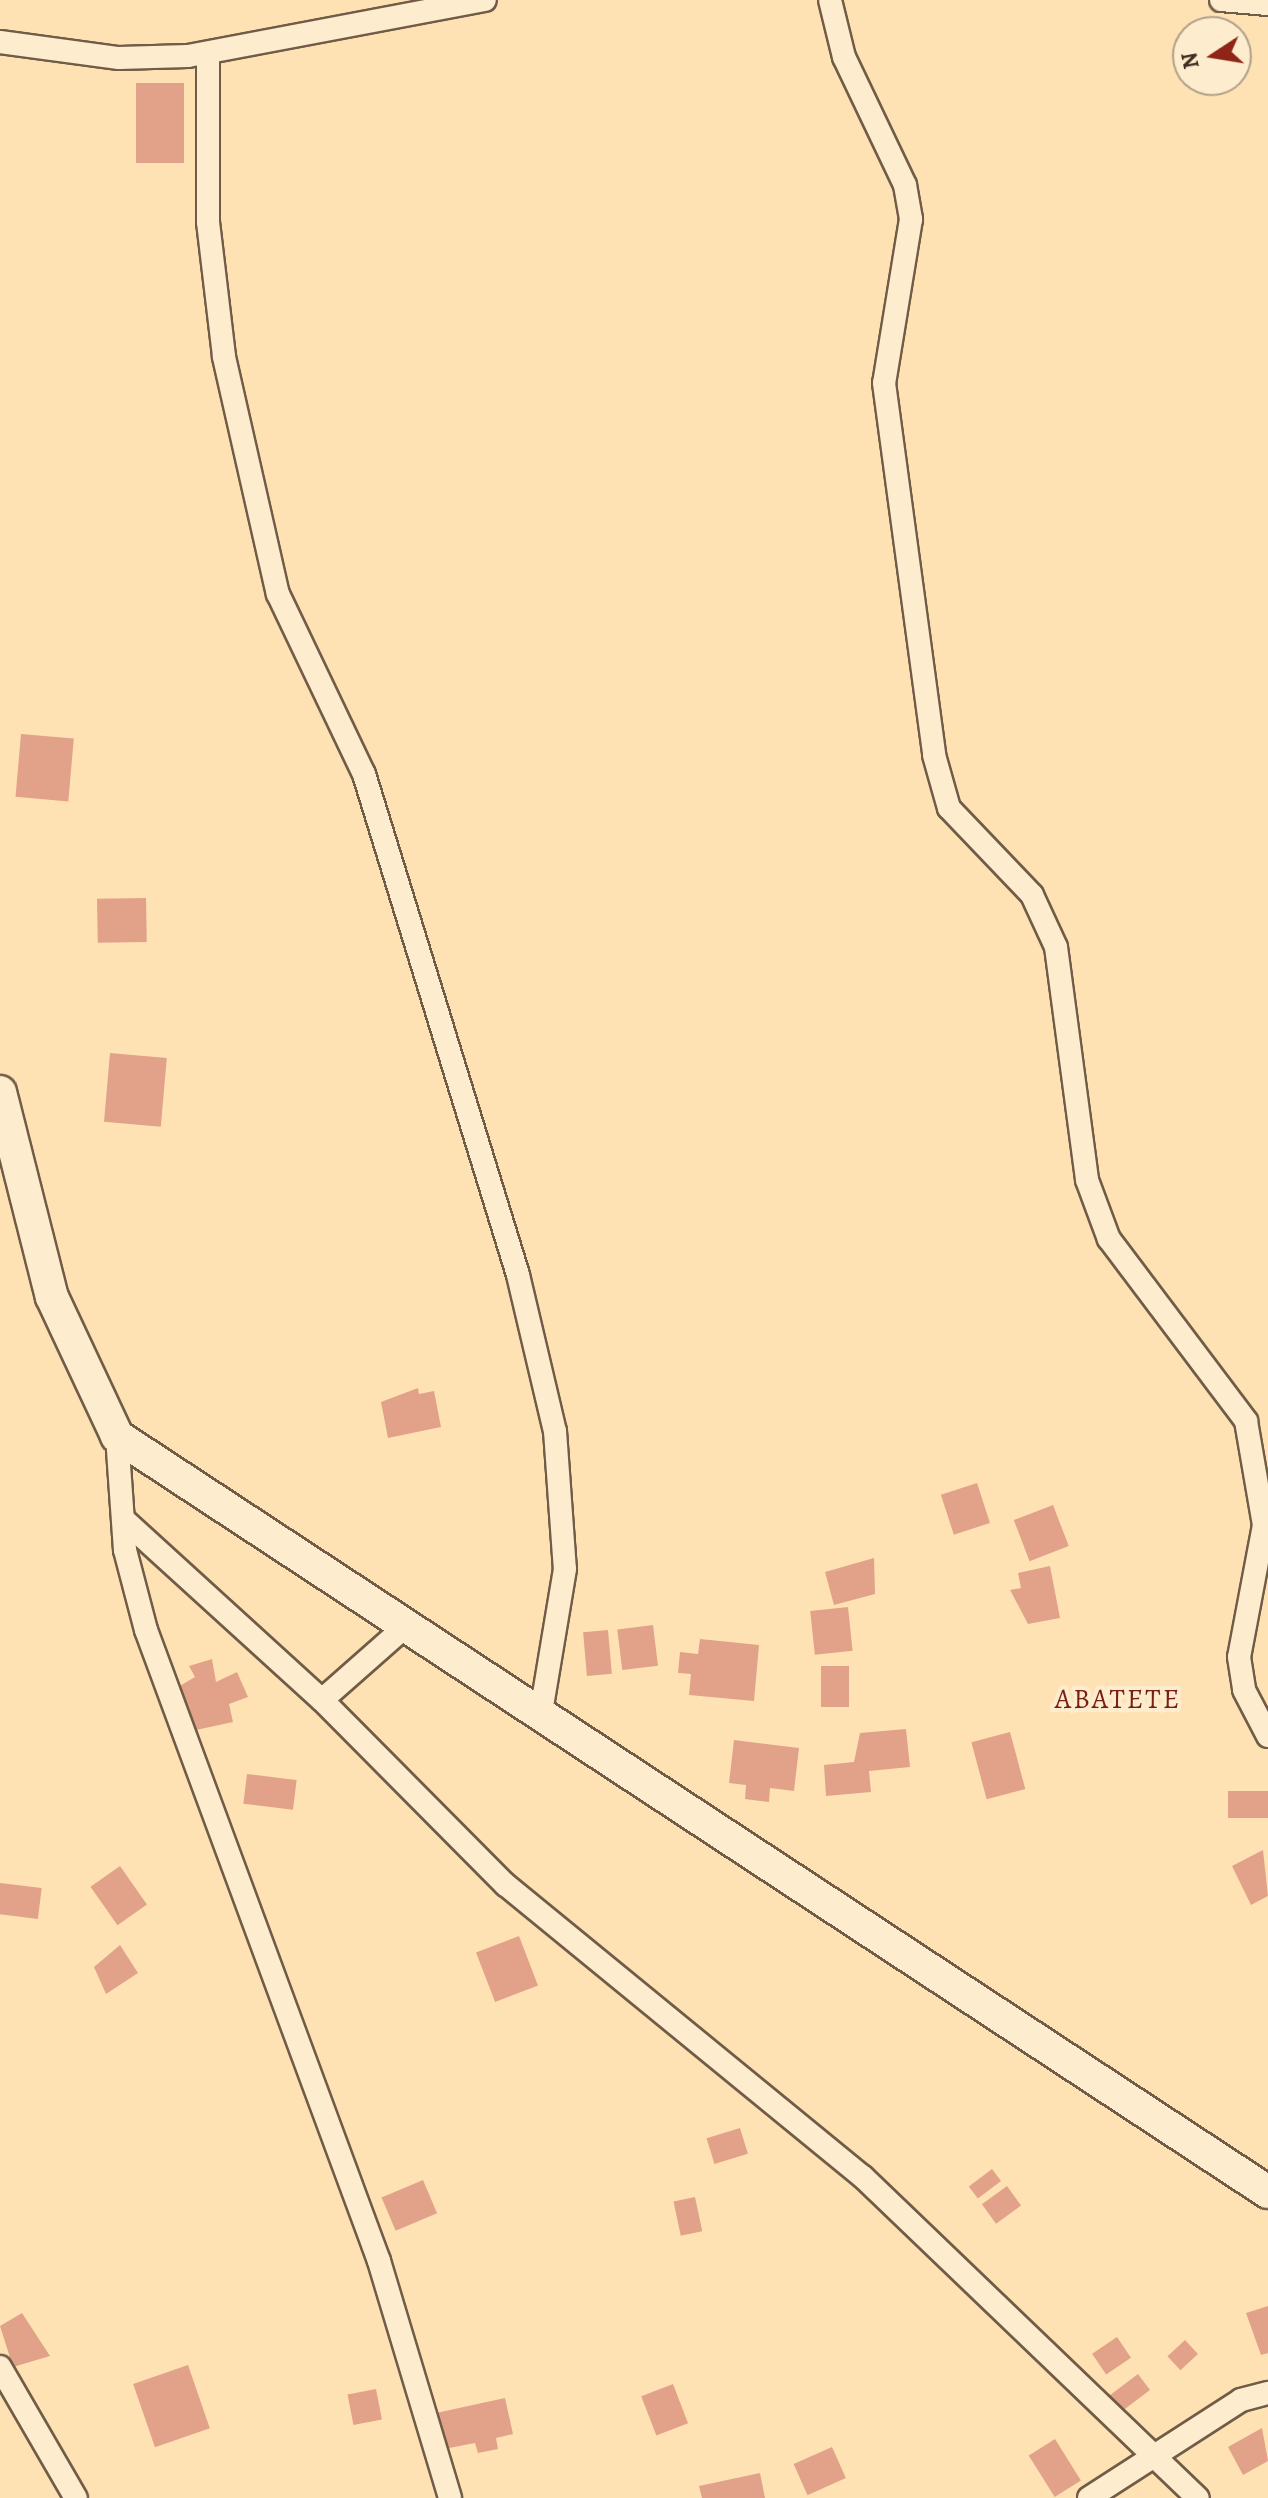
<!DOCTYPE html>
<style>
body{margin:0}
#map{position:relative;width:1268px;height:2498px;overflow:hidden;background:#fee2b3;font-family:Alegreya,serif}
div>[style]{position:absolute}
.building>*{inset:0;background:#e2a289;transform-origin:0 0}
.roads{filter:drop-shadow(2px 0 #705c47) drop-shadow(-2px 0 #705c47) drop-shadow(0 2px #705c47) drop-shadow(0 -2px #705c47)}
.minor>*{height:22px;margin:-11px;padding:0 11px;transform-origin:11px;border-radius:11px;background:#feecce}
.secondary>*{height:32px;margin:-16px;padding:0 16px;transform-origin:16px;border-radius:16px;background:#feecce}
span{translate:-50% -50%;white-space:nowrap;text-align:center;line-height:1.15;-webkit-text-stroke:8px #feecce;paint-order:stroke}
.quarter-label{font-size:28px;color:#7a1f14;letter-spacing:2px}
.north{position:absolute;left:1172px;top:16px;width:80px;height:80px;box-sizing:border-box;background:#feecce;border:2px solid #b2a08a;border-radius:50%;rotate:258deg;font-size:22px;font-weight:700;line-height:32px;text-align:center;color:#402f23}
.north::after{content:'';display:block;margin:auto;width:28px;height:36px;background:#8f2418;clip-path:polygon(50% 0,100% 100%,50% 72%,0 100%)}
</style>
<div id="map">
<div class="building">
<i style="left:136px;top:83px;width:48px;height:80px"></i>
<i style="left:21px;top:734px;width:53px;height:63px;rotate:5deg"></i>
<i style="left:146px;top:898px;width:44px;height:49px;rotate:89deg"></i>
<i style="left:110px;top:1053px;width:57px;height:69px;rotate:5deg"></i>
<i style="clip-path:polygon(418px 1388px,419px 1394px,434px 1391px,441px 1427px,388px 1438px,381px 1402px)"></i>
<i style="left:977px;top:1483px;width:42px;height:38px;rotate:72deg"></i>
<i style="left:1053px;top:1505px;width:44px;height:42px;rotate:69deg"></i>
<i style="clip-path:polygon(874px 1558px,875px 1594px,834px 1605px,825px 1572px)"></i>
<i style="clip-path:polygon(1050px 1566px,1060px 1618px,1028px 1624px,1010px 1590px,1021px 1588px,1018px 1573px)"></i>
<i style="left:848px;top:1607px;width:44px;height:38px;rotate:84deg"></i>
<i style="left:653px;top:1625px;width:41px;height:36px;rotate:83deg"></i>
<i style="left:608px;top:1630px;width:44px;height:25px;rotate:85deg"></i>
<i style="clip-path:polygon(700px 1639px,759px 1645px,754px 1701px,689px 1695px,691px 1674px,678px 1673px,680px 1652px,698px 1654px)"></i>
<i style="clip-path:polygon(212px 1659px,216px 1682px,237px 1672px,248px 1697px,229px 1704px,233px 1722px,196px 1730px,178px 1687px,195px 1677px,189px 1666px)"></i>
<i style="left:821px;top:1666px;width:28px;height:41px"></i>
<i style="clip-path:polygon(906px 1729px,910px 1767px,869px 1771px,871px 1792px,826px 1796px,824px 1765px,854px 1762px,860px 1733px)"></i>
<i style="left:1010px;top:1732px;width:59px;height:40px;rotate:75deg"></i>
<i style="clip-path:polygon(734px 1740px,799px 1748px,794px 1791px,770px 1788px,769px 1802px,745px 1799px,746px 1785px,729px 1783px)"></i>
<i style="left:247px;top:1774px;width:50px;height:30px;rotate:7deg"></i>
<i style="left:1268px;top:1791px;width:27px;height:40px;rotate:90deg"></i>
<i style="clip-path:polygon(1263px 1850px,1268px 1896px,1251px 1905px,1232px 1866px)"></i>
<i style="left:120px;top:1866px;width:47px;height:36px;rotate:55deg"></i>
<i style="left:0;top:1883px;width:42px;height:31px;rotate:7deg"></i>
<i style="left:519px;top:1936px;width:53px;height:46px;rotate:69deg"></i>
<i style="clip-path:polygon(120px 1945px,138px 1973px,106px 1994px,94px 1967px)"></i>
<i style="left:740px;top:2128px;width:27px;height:35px;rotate:73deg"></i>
<i style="left:992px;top:2169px;width:15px;height:29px;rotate:53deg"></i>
<i style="left:423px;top:2180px;width:36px;height:45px;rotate:67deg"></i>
<i style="left:1007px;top:2186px;width:24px;height:31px;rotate:54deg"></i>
<i style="left:695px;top:2197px;width:35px;height:22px;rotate:78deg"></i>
<i style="clip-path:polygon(1268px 2306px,1268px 2353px,1261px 2355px,1246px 2313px)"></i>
<i style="clip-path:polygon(22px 2313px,50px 2356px,13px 2367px,0 2326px)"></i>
<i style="left:1117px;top:2337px;width:25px;height:30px;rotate:56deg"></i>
<i style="left:1185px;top:2340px;width:19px;height:24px;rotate:47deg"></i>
<i style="left:188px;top:2365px;width:67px;height:58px;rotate:71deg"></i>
<i style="left:1138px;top:2374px;width:20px;height:39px;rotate:53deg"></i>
<i style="left:673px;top:2384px;width:42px;height:34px;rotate:69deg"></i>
<i style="left:376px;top:2389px;width:31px;height:29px;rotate:79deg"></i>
<i style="clip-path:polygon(505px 2398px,513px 2434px,496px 2438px,498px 2449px,478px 2453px,475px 2443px,444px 2449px,436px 2413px)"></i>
<i style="clip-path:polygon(1262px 2428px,1268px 2461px,1243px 2475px,1228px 2447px)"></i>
<i style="left:1055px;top:2439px;width:49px;height:31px;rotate:58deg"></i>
<i style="left:832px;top:2447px;width:34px;height:42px;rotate:66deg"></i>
<i style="clip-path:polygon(760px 2473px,765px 2498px,702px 2498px,699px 2486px)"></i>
</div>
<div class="roads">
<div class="minor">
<i style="left:830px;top:0;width:59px;rotate:76.2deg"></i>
<i style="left:844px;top:57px;width:142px;rotate:64.5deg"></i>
<i style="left:905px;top:185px;width:35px;rotate:80deg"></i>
<i style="left:911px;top:219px;width:166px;rotate:99.3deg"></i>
<i style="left:884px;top:383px;width:375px;rotate:82.3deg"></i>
<i style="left:934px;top:755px;width:55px;rotate:74.2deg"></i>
<i style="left:949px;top:808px;width:120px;rotate:46.3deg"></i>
<i style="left:1032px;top:895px;width:57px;rotate:65.2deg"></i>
<i style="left:1056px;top:947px;width:235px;rotate:82.4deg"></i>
<i style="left:1087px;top:1180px;width:63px;rotate:69.6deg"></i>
<i style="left:1109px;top:1239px;width:228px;rotate:53deg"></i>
<i style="left:1246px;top:1421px;width:106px;rotate:80.2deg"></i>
<i style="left:1264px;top:1525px;width:134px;rotate:100.7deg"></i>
<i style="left:1239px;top:1657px;width:33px;rotate:81deg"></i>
<i style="left:1244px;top:1690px;width:52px;rotate:62.4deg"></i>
<i style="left:1221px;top:0;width:47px;rotate:4.9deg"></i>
<i style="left:0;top:42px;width:120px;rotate:7.7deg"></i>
<i style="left:119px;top:58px;width:69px;rotate:-1.7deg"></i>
<i style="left:188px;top:56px;width:302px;rotate:-10.7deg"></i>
<i style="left:208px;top:53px;width:169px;rotate:90deg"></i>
<i style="left:208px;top:222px;width:136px;rotate:83.2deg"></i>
<i style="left:224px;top:357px;width:243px;rotate:77.2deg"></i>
<i style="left:278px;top:594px;width:199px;rotate:64.5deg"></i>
<i style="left:364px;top:774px;width:524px;rotate:72.91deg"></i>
<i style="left:518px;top:1275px;width:160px;rotate:76.7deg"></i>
<i style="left:555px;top:1431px;width:138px;rotate:85.9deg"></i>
<i style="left:565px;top:1569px;width:145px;rotate:99.5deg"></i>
<i style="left:117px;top:1436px;width:114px;rotate:86deg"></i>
<i style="left:125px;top:1550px;width:83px;rotate:75.3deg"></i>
<i style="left:146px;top:1630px;width:673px;rotate:69.73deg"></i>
<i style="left:379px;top:2261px;width:247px;rotate:73.3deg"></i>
<i style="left:123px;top:1519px;width:269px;rotate:42.3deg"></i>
<i style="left:322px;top:1700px;width:261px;rotate:45.2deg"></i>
<i style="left:506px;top:1885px;width:460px;rotate:39.3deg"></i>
<i style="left:862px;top:2176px;width:465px;rotate:43.8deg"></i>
<i style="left:322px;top:1700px;width:113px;rotate:-41.4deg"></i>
<i style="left:0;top:2367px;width:151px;rotate:59.9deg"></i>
<i style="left:1089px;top:2498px;width:181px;rotate:-32.8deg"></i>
<i style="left:1241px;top:2400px;width:28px;rotate:-15deg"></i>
</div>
<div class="secondary">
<i style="left:0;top:1092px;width:211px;rotate:75.8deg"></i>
<i style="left:52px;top:1297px;width:153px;rotate:64.9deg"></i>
<i style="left:117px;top:1436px;width:1377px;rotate:33.3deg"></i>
</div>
</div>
<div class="quarter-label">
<span style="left:1118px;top:1699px">ABATETE</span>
</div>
<div class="north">N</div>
</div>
